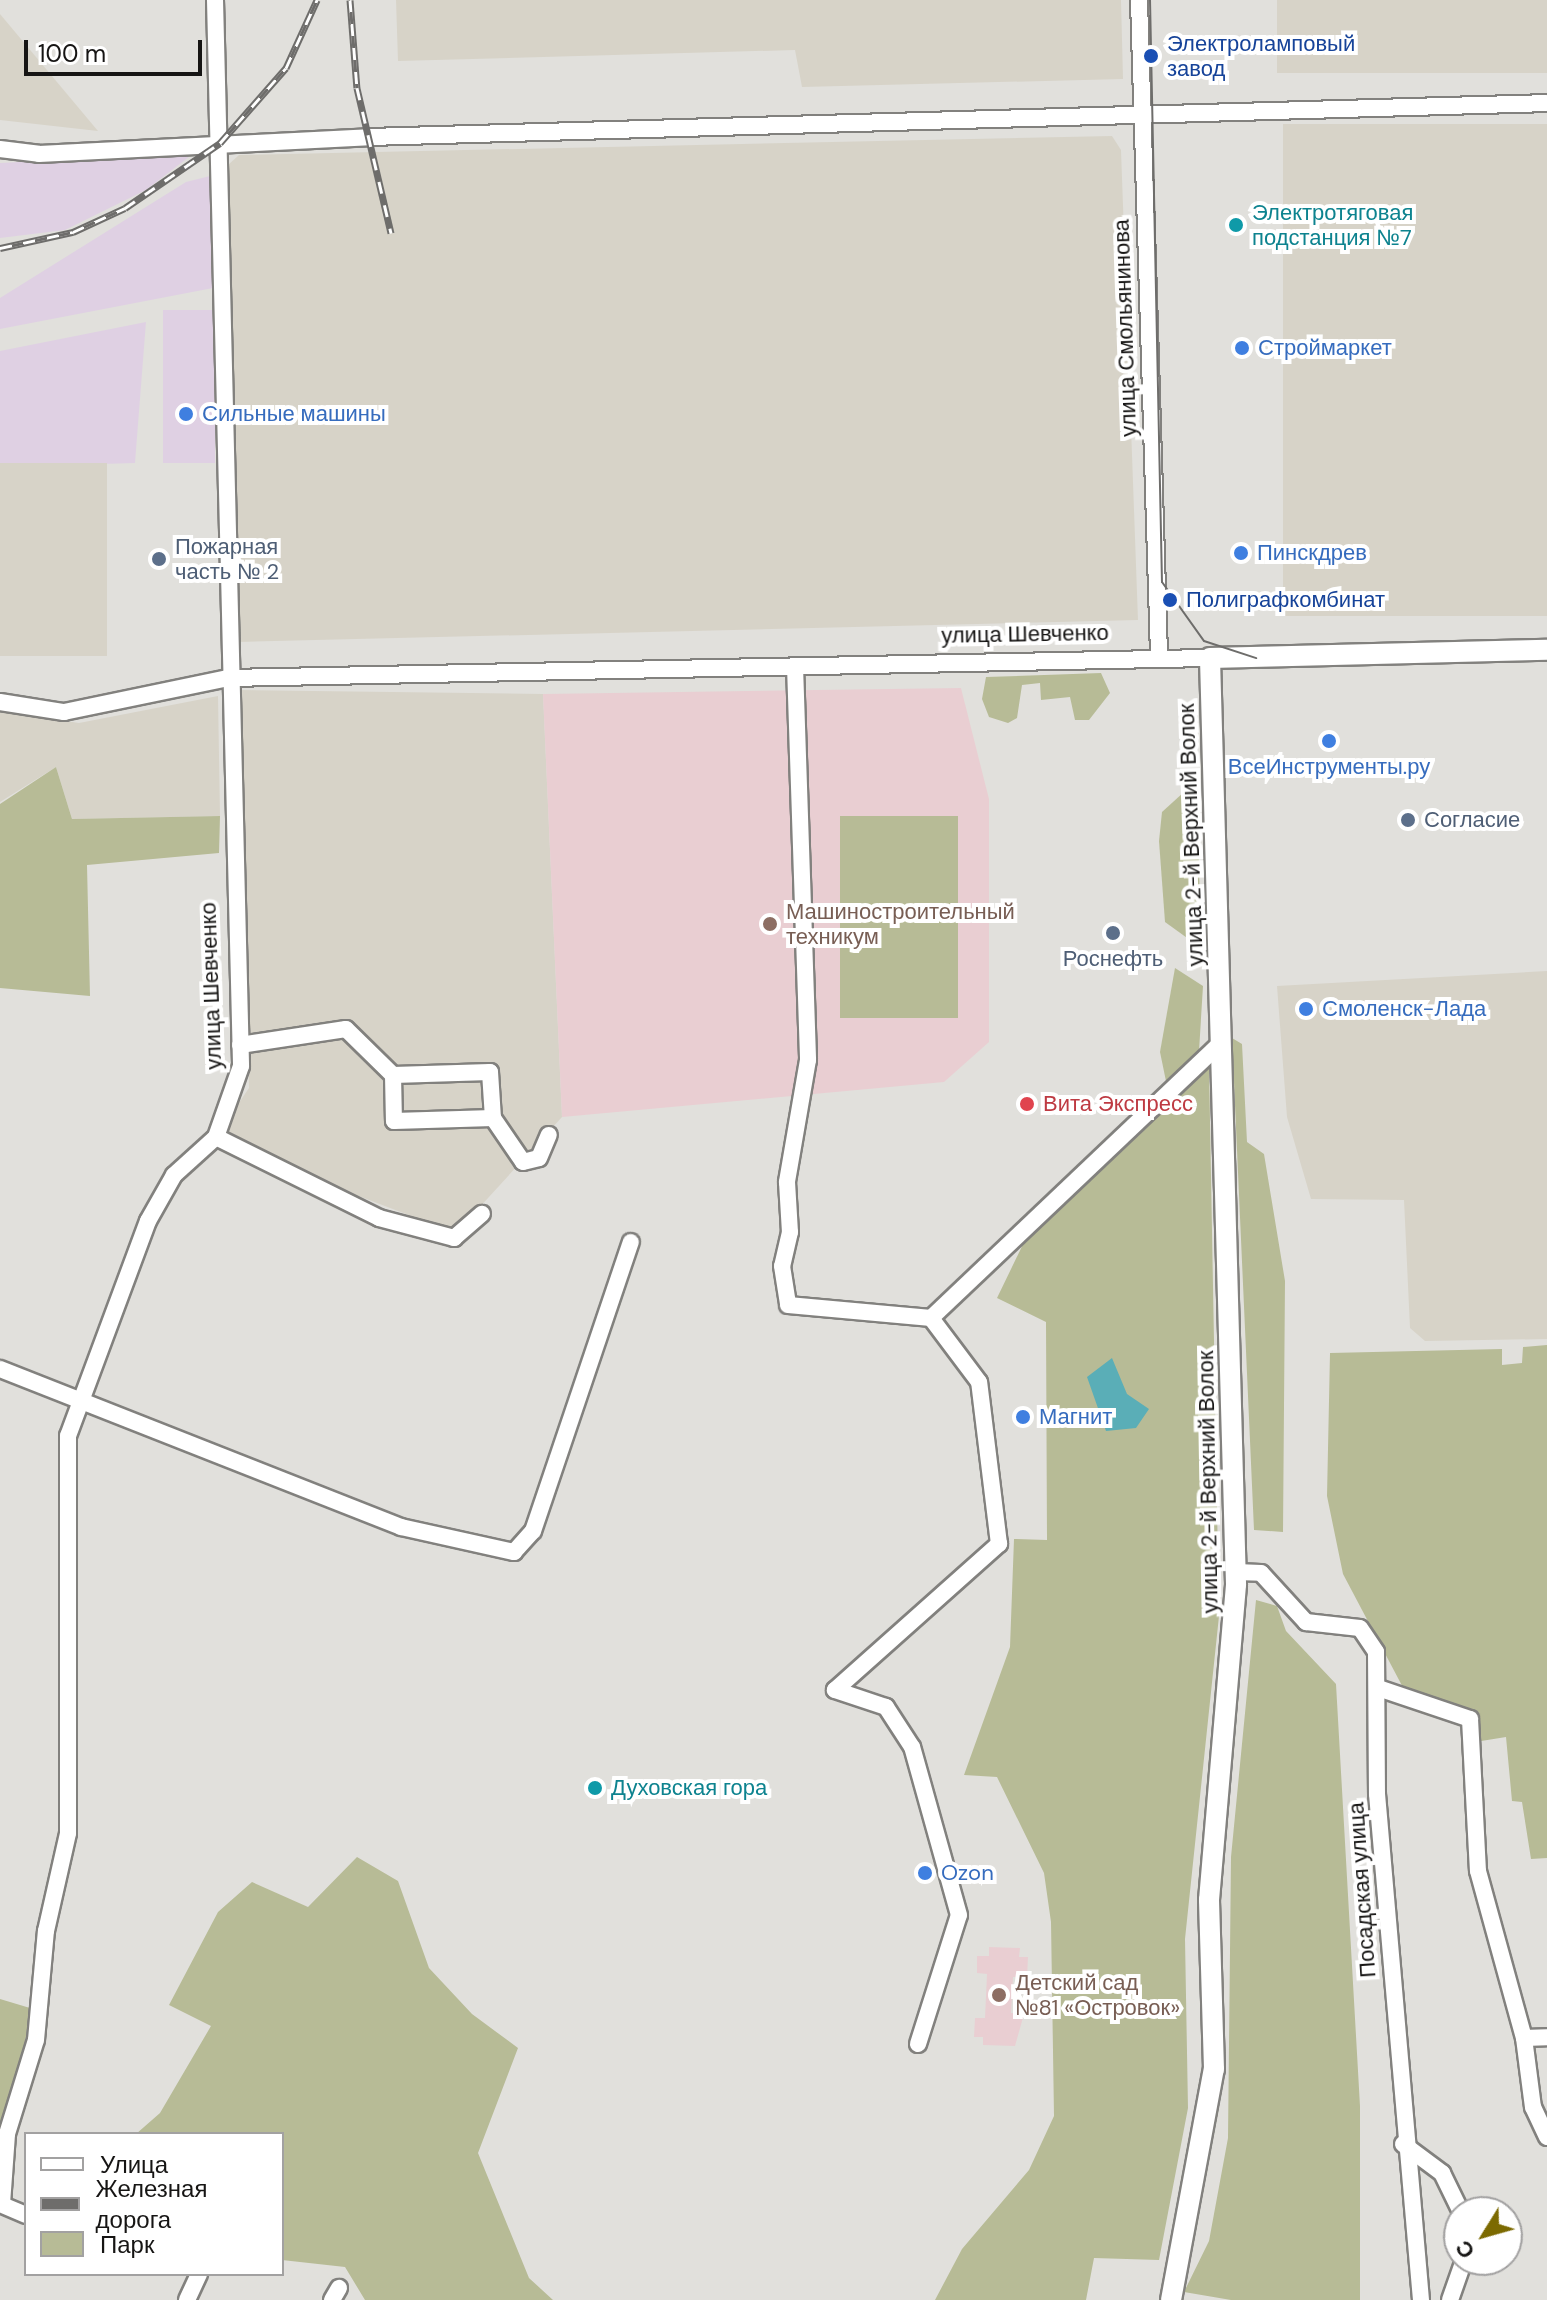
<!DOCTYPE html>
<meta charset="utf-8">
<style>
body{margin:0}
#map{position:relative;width:1547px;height:2300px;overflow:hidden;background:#e1e0dc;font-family:"DM Sans",sans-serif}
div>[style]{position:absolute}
.commercial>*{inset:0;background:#dfd0e3;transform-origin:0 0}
.built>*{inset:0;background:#d7d3c8;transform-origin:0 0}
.education>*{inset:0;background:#e9ced2}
.green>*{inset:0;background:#b7bb96;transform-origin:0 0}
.water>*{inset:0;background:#5aaeb7}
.roads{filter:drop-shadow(2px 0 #82817e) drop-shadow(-2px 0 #82817e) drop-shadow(0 2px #82817e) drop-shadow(0 -2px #82817e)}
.minor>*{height:16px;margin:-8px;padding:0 8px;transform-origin:8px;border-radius:8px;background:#fff}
.major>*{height:20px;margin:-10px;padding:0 10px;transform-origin:10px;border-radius:10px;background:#fff}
.tram>*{height:2px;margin:-1px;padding:0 1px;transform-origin:1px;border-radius:1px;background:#6e6d6b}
.rail>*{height:7px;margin-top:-3.5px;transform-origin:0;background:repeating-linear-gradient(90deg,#fff 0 12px,#6e6d6b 0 24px);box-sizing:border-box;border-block:2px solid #6e6d6b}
.dots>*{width:22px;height:22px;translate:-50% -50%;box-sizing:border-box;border:4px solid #fff;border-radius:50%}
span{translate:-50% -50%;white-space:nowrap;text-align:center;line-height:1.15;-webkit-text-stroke:8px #fff;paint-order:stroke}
.transit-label{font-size:22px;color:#164399}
.left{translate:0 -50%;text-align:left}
.culture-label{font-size:22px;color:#0d838f}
.street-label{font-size:22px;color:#161514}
.shop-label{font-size:22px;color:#366cbe}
.service-label{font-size:22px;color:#4e5e75}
.education-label{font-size:22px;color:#785e54}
.health-label{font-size:22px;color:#be3a42}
.legend{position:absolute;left:24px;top:2132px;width:260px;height:144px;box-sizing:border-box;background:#fff;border:2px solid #a2a1a1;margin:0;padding:10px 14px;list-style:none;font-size:24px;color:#161514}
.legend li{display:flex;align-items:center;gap:16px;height:40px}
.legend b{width:40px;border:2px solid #a2a1a1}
.north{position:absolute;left:1443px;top:2196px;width:80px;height:80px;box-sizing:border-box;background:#fff;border:2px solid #a2a1a1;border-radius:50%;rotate:233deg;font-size:22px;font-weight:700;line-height:32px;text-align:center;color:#161514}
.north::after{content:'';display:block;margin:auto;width:28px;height:36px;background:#7c6a01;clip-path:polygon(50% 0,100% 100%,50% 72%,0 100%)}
.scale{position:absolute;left:24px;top:40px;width:178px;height:36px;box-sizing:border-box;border:4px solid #161514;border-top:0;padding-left:10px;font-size:24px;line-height:28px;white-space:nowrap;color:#161514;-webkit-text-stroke:6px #fff;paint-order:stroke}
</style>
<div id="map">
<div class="commercial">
<i style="clip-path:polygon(194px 153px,146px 190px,65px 230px,0 238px,0 163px)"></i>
<i style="clip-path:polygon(210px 176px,213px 288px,0 329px,0 298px,186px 182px)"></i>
<i style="left:215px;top:310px;width:153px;height:52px;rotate:90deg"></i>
<i style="clip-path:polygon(146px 322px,135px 463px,0 467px,0 351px)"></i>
</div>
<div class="built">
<i style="clip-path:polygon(396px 0,1121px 0,1123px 79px,802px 87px,795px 50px,398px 61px)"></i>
<i style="left:1277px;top:0;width:270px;height:73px"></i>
<i style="clip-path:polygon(0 14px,98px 131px,0 120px)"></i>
<i style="left:1547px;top:124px;width:492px;height:264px;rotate:90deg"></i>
<i style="clip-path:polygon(1112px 136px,1121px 150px,1138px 620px,238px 642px,228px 165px,239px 155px)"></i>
<i style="left:107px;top:463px;width:193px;height:107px;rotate:90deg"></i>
<i style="clip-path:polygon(239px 690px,543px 694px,562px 1117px,456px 1233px,232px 1148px,224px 1125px,249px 1088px)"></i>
<i style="clip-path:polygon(218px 696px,220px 816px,72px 819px,56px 767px,0 802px,0 711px,79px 723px)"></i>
<i style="clip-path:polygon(1547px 971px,1547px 1339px,1425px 1341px,1410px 1328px,1404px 1200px,1311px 1199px,1287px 1117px,1277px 986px)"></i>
</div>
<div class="education">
<i style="clip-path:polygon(961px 688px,989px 799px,989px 1042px,944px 1082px,562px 1117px,543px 694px)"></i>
<i style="clip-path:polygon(989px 1947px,1020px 1948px,1019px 1957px,1028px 1957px,1027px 1977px,1013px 1977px,1011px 2013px,1024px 2014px,1015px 2046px,983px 2045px,983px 2037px,974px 2037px,975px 2018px,985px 2018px,987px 1974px,977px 1973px,977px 1956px,989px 1956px)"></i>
</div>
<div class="green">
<i style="clip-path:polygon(1101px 673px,1110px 693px,1089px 720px,1075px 720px,1070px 697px,1041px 700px,1040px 683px,1022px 685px,1017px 718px,1008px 723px,989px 717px,982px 699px,986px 677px)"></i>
<i style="clip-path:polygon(56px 767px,72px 819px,220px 816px,219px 853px,87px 865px,90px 996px,0 988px,0 804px)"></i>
<i style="clip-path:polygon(1195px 782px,1197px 785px,1201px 948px,1165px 922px,1159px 841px,1162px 812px)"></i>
<i style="left:958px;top:816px;width:202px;height:118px;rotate:90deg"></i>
<i style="clip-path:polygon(1175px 968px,1203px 986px,1199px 1051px,1167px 1086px,1160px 1052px)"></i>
<i style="clip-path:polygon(1232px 1038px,1242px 1044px,1247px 1142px,1264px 1154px,1285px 1281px,1283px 1532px,1254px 1530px)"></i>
<i style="clip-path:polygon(1209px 1066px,1219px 1616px,1185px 1939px,1188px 2108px,1159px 2260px,1094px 2258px,1086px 2300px,935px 2300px,962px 2249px,1029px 2170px,1054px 2116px,1051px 1922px,1044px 1873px,997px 1777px,964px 1775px,1010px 1647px,1014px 1539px,1047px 1540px,1046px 1322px,997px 1298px,1027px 1236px,1076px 1181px)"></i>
<i style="clip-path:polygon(1547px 1345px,1547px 1858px,1531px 1859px,1522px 1802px,1512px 1801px,1506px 1737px,1475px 1742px,1477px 1711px,1408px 1697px,1343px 1574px,1327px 1496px,1330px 1353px,1502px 1349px,1502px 1365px,1522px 1363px,1523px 1347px)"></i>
<i style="clip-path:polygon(1256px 1600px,1277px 1606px,1286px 1631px,1336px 1684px,1360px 2106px,1360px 2300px,1231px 2300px,1184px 2292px,1209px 2241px,1228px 2138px,1231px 1857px)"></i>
<i style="clip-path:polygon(357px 1857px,398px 1881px,429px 1968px,472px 2014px,518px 2048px,478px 2153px,529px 2278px,553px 2300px,365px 2300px,345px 2267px,282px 2260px,282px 2134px,136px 2134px,160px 2113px,211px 2026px,169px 2005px,218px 1912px,252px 1882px,308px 1907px)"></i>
<i style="clip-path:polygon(0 1999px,30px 2008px,13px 2129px,0 2127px)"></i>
</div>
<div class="water">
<i style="clip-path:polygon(1112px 1358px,1127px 1394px,1149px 1409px,1136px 1428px,1106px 1431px,1087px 1377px)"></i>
</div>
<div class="roads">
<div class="minor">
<i style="left:215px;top:0;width:1066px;rotate:88.6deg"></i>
<i style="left:241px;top:1066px;width:75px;rotate:109.4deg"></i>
<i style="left:216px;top:1137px;width:182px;rotate:26.4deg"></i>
<i style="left:379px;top:1218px;width:78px;rotate:14.9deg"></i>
<i style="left:454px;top:1238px;width:37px;rotate:-41deg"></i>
<i style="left:1139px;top:0;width:655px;rotate:88.25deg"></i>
<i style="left:0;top:149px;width:39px;rotate:7deg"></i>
<i style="left:39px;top:154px;width:330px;rotate:-2.9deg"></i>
<i style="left:369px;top:137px;width:1178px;rotate:-1.65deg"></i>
<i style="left:795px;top:666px;width:394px;rotate:88.1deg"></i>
<i style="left:808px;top:1060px;width:124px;rotate:99.8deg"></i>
<i style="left:787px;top:1182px;width:50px;rotate:86.6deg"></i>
<i style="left:790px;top:1232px;width:35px;rotate:103deg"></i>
<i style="left:782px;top:1266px;width:39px;rotate:81deg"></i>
<i style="left:788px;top:1305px;width:144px;rotate:5.2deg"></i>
<i style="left:931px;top:1318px;width:400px;rotate:-43.5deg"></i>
<i style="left:0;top:702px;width:65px;rotate:8.9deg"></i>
<i style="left:64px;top:712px;width:167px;rotate:-11.7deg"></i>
<i style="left:228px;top:678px;width:982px;rotate:-1.17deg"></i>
<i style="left:240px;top:1045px;width:107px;rotate:-8.6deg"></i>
<i style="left:346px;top:1029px;width:66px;rotate:44.4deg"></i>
<i style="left:393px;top:1075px;width:46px;rotate:88.8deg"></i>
<i style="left:394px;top:1121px;width:99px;rotate:-1.7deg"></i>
<i style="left:493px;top:1118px;width:53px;rotate:55.7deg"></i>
<i style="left:523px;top:1162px;width:16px;rotate:-14deg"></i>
<i style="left:539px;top:1158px;width:25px;rotate:-67deg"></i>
<i style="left:393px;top:1075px;width:97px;rotate:-1.8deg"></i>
<i style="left:490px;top:1072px;width:46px;rotate:86.3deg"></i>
<i style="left:0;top:1369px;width:431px;rotate:21.5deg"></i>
<i style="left:401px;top:1527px;width:116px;rotate:12.5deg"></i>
<i style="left:514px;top:1552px;width:28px;rotate:-48deg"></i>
<i style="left:533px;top:1531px;width:305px;rotate:-71.3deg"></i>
<i style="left:1236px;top:1572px;width:25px;rotate:2deg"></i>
<i style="left:1261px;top:1573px;width:67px;rotate:47.4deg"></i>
<i style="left:1306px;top:1622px;width:54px;rotate:6.3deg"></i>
<i style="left:1360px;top:1628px;width:29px;rotate:56deg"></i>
<i style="left:1376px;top:1652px;width:142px;rotate:89.6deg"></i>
<i style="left:1377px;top:1794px;width:508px;rotate:85.03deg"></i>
<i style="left:1378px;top:1688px;width:97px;rotate:18.6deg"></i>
<i style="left:1470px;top:1719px;width:152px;rotate:87deg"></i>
<i style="left:1478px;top:1871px;width:173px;rotate:74.6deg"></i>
<i style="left:1524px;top:2038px;width:70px;rotate:82.6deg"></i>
<i style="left:1533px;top:2107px;width:33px;rotate:65deg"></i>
<i style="left:1524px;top:2038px;width:23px;rotate:-2deg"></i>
<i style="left:918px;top:2044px;width:135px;rotate:-72.4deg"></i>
<i style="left:959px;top:1915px;width:174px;rotate:-105.6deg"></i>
<i style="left:912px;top:1747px;width:48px;rotate:-123deg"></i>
<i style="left:886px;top:1707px;width:54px;rotate:-161.6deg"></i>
<i style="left:835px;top:1690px;width:220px;rotate:-41.7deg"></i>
<i style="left:999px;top:1544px;width:163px;rotate:-97deg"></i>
<i style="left:979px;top:1382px;width:80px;rotate:-126.9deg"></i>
<i style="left:1403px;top:2144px;width:49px;rotate:36.6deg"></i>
<i style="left:1442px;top:2173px;width:43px;rotate:64deg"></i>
<i style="left:0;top:2204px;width:28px;rotate:23deg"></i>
<i style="left:2px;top:2204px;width:70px;rotate:-85.9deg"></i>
<i style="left:7px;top:2134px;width:98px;rotate:-72.9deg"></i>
<i style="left:36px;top:2040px;width:109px;rotate:-84.8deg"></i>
<i style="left:46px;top:1931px;width:100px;rotate:-77.3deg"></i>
<i style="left:68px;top:1833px;width:397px;rotate:-90deg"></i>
<i style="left:68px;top:1436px;width:229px;rotate:-69.6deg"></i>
<i style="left:148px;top:1221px;width:53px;rotate:-60.5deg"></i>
<i style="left:174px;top:1175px;width:57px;rotate:-42.1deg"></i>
<i style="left:187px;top:2300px;width:29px;rotate:-65deg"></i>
<i style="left:332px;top:2300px;width:14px;rotate:-60deg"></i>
<i style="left:1450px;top:2300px;width:42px;rotate:-70.7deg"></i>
</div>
<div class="major">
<i style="left:1171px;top:2300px;width:235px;rotate:-79.5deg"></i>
<i style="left:1214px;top:2069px;width:169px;rotate:-91.7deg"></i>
<i style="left:1209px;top:1900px;width:317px;rotate:-85.1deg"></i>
<i style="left:1236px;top:1584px;width:926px;rotate:-91.61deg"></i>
<i style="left:1210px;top:658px;width:337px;rotate:-1.4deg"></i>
</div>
</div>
<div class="tram">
<i style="left:1150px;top:0;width:582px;rotate:88.82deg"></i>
<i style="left:1162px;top:582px;width:72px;rotate:54.6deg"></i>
<i style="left:1204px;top:641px;width:55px;rotate:18.1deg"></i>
</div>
<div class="rail">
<i style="left:350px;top:0;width:88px;rotate:85.5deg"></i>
<i style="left:357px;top:88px;width:149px;rotate:76.8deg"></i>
<i style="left:0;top:248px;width:75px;rotate:-12.4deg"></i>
<i style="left:73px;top:232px;width:57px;rotate:-24.8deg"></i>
<i style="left:125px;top:208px;width:115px;rotate:-34.4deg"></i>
<i style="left:220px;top:143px;width:100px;rotate:-48.7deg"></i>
<i style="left:286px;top:68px;width:75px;rotate:-65.5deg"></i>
</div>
<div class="dots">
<i style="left:1151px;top:56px;background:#1a4fb4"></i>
<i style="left:1236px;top:225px;background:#0f9aa8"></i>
<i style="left:1242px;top:348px;background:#3f7fe0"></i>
<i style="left:186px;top:414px;background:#3f7fe0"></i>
<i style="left:1241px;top:553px;background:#3f7fe0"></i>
<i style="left:159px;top:559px;background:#5c6f8a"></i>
<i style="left:1170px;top:600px;background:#1a4fb4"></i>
<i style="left:1329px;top:741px;background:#3f7fe0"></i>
<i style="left:1408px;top:820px;background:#5c6f8a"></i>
<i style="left:770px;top:924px;background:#8d6e63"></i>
<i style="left:1113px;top:933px;background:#5c6f8a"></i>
<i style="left:1306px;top:1009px;background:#3f7fe0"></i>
<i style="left:1027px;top:1104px;background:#e0444e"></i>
<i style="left:1023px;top:1417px;background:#3f7fe0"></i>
<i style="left:595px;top:1788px;background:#0f9aa8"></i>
<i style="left:925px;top:1873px;background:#3f7fe0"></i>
<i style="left:999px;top:1995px;background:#8d6e63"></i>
</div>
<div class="transit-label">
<span class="left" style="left:1167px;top:56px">Электроламповый<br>завод</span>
<span class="left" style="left:1186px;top:600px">Полиграфкомбинат</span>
</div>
<div class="culture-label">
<span class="left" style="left:1252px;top:225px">Электротяговая<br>подстанция №7</span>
<span class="left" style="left:611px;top:1788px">Духовская гора</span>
</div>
<div class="street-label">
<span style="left:1125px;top:328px;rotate:-92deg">улица Смольянинова</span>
<span style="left:1025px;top:634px;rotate:-1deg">улица Шевченко</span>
<span style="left:1191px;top:835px;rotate:-92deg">улица 2-й Верхний Волок</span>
<span style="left:211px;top:986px;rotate:-92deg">улица Шевченко</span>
<span style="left:1208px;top:1482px;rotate:-91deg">улица 2-й Верхний Волок</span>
<span style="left:1362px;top:1890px;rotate:-94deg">Посадская улица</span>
</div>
<div class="shop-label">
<span class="left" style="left:1258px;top:348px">Строймаркет</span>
<span class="left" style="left:202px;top:414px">Сильные машины</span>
<span class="left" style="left:1257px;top:553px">Пинскдрев</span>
<span style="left:1329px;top:767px">ВсеИнструменты.ру</span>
<span class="left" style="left:1322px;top:1009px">Смоленск-Лада</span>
<span class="left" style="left:1039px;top:1417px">Магнит</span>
<span class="left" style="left:941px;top:1873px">Ozon</span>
</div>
<div class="service-label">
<span class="left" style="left:175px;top:559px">Пожарная<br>часть № 2</span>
<span class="left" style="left:1424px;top:820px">Согласие</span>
<span style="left:1113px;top:959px">Роснефть</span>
</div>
<div class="education-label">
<span class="left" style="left:786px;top:924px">Машиностроительный<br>техникум</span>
<span class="left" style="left:1015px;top:1995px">Детский сад<br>№81 «Островок»</span>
</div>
<div class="health-label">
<span class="left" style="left:1043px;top:1104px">Вита Экспресс</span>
</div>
<ul class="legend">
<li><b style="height:10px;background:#fff"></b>Улица</li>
<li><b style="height:10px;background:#6e6d6b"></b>Железная дорога</li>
<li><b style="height:22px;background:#b7bb96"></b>Парк</li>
</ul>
<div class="north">С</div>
<div class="scale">100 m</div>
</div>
